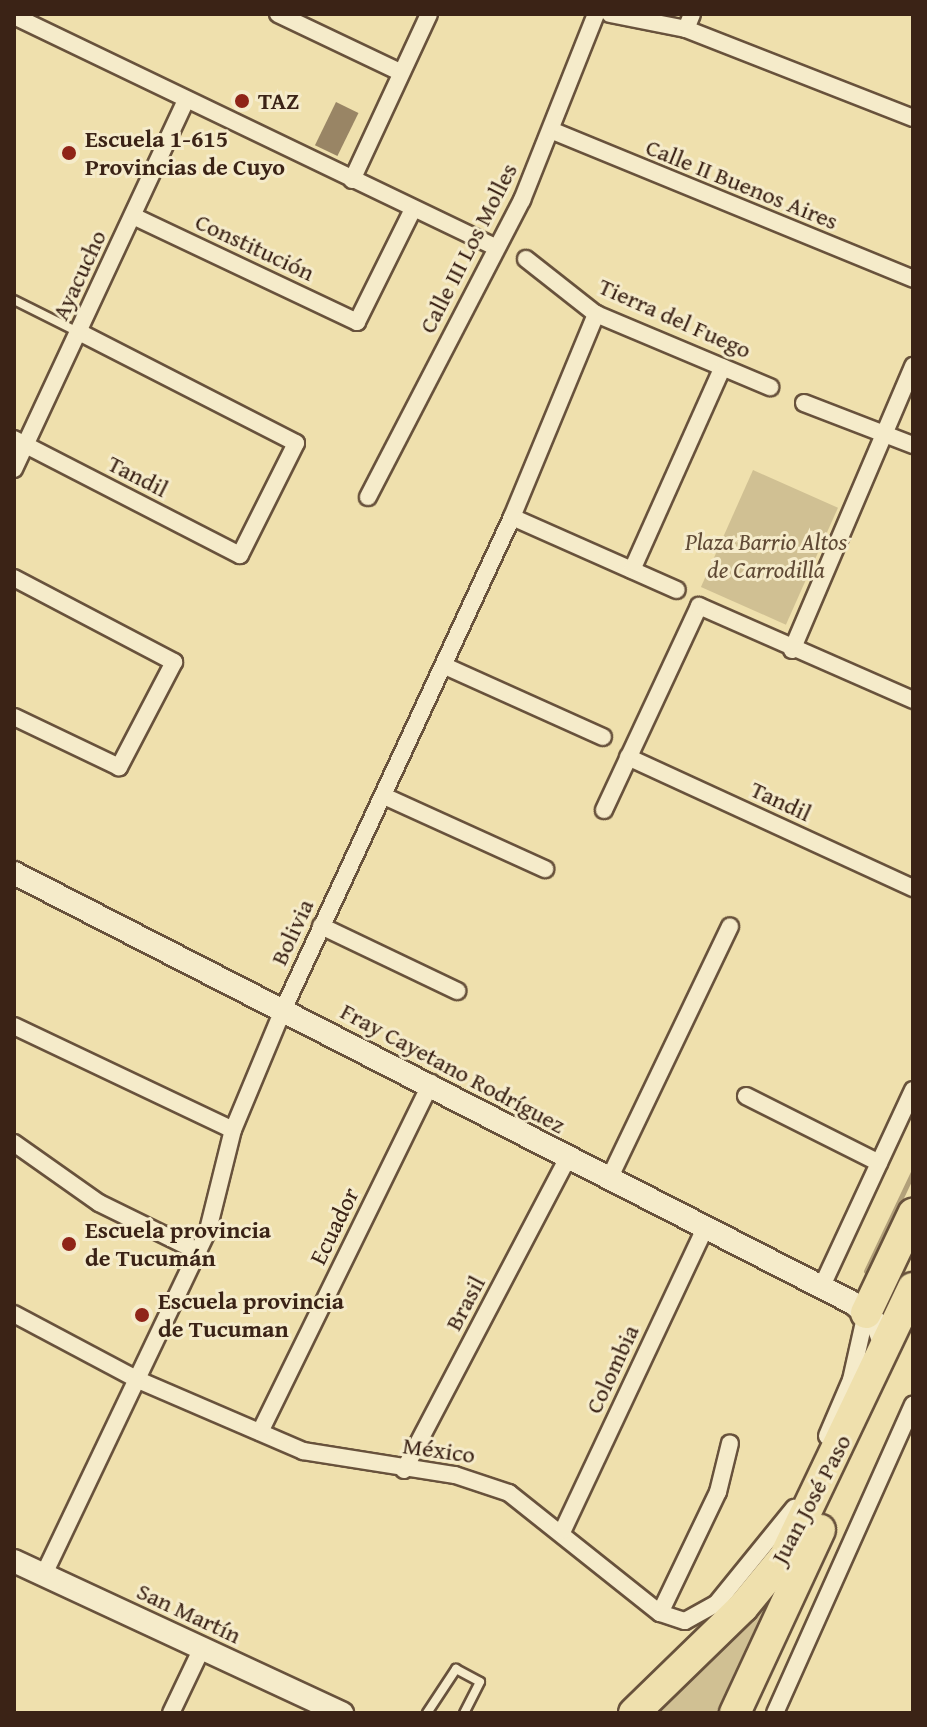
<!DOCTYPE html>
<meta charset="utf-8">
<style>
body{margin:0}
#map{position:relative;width:927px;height:1727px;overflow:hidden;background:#efe0ad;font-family:"Gentium Book Plus",serif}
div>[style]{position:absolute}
.green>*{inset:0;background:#d0c093;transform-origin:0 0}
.stream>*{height:5px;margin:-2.5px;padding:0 2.5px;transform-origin:2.5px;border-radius:2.5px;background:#b2a07a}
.building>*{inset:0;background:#998565;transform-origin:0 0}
.roads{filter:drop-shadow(2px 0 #68523c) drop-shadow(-2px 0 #68523c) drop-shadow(0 2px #68523c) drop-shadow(0 -2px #68523c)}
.lane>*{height:8px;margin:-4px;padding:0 4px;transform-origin:4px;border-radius:4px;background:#f5ebca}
.street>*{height:16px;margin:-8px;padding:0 8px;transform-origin:8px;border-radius:8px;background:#f5ebca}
.secondary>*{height:22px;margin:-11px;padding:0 11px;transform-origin:11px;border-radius:11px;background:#f5ebca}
.highway>*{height:30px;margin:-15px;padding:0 15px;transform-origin:15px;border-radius:15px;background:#efe0ad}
.dots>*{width:22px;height:22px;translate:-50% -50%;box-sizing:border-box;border:4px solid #f5ebca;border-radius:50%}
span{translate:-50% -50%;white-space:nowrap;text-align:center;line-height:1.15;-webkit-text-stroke:6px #f5ebca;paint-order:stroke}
.poi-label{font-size:24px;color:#3b2316;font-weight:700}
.left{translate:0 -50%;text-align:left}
.street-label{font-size:24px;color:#3b2316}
.park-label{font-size:24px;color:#604a35;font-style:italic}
.frame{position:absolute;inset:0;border:16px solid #3b2316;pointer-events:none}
</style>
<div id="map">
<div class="green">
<i style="left:753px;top:470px;width:93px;height:128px;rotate:24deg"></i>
<i style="clip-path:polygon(792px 1568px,730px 1713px,651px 1713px)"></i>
</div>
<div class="stream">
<i style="left:866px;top:1271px;width:110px;rotate:-64.6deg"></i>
</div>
<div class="building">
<i style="left:336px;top:102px;width:25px;height:48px;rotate:26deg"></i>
</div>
<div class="roads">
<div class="lane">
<i style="left:14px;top:300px;width:72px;rotate:26.6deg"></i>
<i style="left:427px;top:1713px;width:53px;rotate:-56.6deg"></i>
<i style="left:456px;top:1669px;width:27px;rotate:28deg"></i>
<i style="left:480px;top:1682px;width:35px;rotate:117deg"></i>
</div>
<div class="street">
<i style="left:278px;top:14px;width:135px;rotate:25.4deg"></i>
<i style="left:610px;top:14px;width:77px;rotate:11.2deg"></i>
<i style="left:686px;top:29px;width:244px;rotate:21.4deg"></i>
<i style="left:14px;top:16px;width:534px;rotate:25.65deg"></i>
<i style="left:686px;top:29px;width:16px;rotate:-68deg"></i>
<i style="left:553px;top:131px;width:389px;rotate:22.3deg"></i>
<i style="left:352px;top:180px;width:183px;rotate:-65.1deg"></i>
<i style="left:133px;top:216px;width:248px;rotate:25.3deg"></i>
<i style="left:357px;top:322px;width:126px;rotate:-63.6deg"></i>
<i style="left:526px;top:259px;width:89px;rotate:38.2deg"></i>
<i style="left:596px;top:314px;width:189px;rotate:22.8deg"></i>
<i style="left:804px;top:403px;width:117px;rotate:21.1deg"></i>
<i style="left:14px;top:439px;width:254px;rotate:27.2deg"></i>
<i style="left:240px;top:555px;width:125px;rotate:-63.4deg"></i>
<i style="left:296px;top:443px;width:244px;rotate:-152.9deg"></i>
<i style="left:14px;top:469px;width:407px;rotate:-65deg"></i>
<i style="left:368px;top:497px;width:335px;rotate:-62.6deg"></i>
<i style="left:522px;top:200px;width:200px;rotate:-68.3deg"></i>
<i style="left:512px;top:517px;width:180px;rotate:23.9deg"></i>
<i style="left:632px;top:570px;width:222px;rotate:-65.9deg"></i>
<i style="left:14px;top:578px;width:181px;rotate:27.7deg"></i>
<i style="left:174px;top:662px;width:119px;rotate:117.6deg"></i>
<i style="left:119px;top:767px;width:116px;rotate:-154.5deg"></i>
<i style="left:792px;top:650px;width:309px;rotate:-66.9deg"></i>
<i style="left:445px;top:666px;width:173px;rotate:24.2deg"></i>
<i style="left:628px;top:757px;width:314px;rotate:24.7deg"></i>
<i style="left:384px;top:796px;width:177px;rotate:24.4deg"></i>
<i style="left:604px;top:810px;width:225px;rotate:-65deg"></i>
<i style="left:699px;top:606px;width:234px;rotate:23.7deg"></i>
<i style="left:321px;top:926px;width:151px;rotate:25.5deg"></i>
<i style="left:14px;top:1026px;width:242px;rotate:25.4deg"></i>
<i style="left:746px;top:1096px;width:149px;rotate:26.7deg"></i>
<i style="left:14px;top:1143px;width:104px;rotate:35.2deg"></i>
<i style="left:99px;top:1203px;width:109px;rotate:26.1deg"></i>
<i style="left:609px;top:1179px;width:280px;rotate:-64.4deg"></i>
<i style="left:822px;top:1286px;width:216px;rotate:-65.1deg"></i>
<i style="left:14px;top:1314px;width:138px;rotate:28deg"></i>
<i style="left:136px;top:1379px;width:182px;rotate:23.3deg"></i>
<i style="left:303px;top:1451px;width:154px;rotate:9deg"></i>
<i style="left:455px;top:1475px;width:57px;rotate:18.4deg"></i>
<i style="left:509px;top:1493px;width:193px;rotate:38.5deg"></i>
<i style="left:660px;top:1613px;width:134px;rotate:-64.4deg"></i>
<i style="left:718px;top:1492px;width:50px;rotate:-76.2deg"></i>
<i style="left:260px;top:1432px;width:389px;rotate:-63.9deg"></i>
<i style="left:827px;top:1436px;width:61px;rotate:-66.8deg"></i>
<i style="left:851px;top:1380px;width:69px;rotate:-77.4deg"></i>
<i style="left:404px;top:1470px;width:352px;rotate:-62.3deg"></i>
<i style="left:563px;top:1530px;width:334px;rotate:-64.8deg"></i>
<i style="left:44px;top:1574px;width:381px;rotate:-64.5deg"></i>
<i style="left:208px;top:1230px;width:103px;rotate:-76deg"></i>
<i style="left:233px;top:1130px;width:130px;rotate:-67.4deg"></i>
<i style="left:283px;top:1010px;width:544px;rotate:-65.08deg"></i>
<i style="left:512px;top:517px;width:220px;rotate:-67.5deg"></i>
<i style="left:660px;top:1613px;width:26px;rotate:18deg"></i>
<i style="left:685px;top:1621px;width:35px;rotate:-29deg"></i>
<i style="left:716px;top:1604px;width:124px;rotate:-50.9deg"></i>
<i style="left:171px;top:1713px;width:72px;rotate:-64.5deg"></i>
<i style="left:775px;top:1713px;width:338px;rotate:-65.9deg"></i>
</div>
<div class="secondary">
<i style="left:14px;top:873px;width:943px;rotate:27.14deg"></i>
<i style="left:853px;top:1303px;width:32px;rotate:41deg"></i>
<i style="left:877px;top:1324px;width:25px;rotate:69deg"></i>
<i style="left:14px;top:1561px;width:362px;rotate:24.9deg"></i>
</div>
<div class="highway">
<i style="left:866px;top:1313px;width:110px;rotate:-64.6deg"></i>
<i style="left:634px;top:1713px;width:152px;rotate:-44.2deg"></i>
<i style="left:743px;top:1607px;width:66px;rotate:-50.5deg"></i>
<i style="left:785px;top:1556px;width:297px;rotate:-64.5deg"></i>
<i style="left:735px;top:1713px;width:202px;rotate:-65.1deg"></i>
</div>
</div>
<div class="dots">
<i style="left:242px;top:101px;background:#8f2418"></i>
<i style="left:69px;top:153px;background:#8f2418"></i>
<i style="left:69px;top:1244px;background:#8f2418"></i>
<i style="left:142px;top:1315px;background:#8f2418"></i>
</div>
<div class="poi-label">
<span class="left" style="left:258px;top:101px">TAZ</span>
<span class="left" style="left:85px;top:153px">Escuela 1-615<br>Provincias de Cuyo</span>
<span class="left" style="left:85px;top:1244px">Escuela provincia<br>de Tucumán</span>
<span class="left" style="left:158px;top:1315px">Escuela provincia<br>de Tucuman</span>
</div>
<div class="street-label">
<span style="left:742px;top:184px;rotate:22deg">Calle II Buenos Aires</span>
<span style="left:255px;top:247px;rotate:25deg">Constitución</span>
<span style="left:468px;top:248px;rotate:-63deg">Calle III Los Molles</span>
<span style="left:79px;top:275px;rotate:-65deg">Ayacucho</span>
<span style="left:675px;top:318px;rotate:24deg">Tierra del Fuego</span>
<span style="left:138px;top:476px;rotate:27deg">Tandil</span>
<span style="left:781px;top:801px;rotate:25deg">Tandil</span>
<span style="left:292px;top:932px;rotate:-65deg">Bolivia</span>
<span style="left:453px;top:1068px;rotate:28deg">Fray Cayetano Rodríguez</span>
<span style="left:334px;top:1226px;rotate:-64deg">Ecuador</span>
<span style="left:465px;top:1303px;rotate:-62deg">Brasil</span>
<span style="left:612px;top:1369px;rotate:-65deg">Colombia</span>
<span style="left:439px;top:1450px;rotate:8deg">México</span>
<span style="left:811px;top:1499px;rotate:-62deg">Juan José Paso</span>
<span style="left:189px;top:1613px;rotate:25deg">San Martín</span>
</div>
<div class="park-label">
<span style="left:766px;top:556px">Plaza Barrio Altos<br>de Carrodilla</span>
</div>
<div class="frame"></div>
</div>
